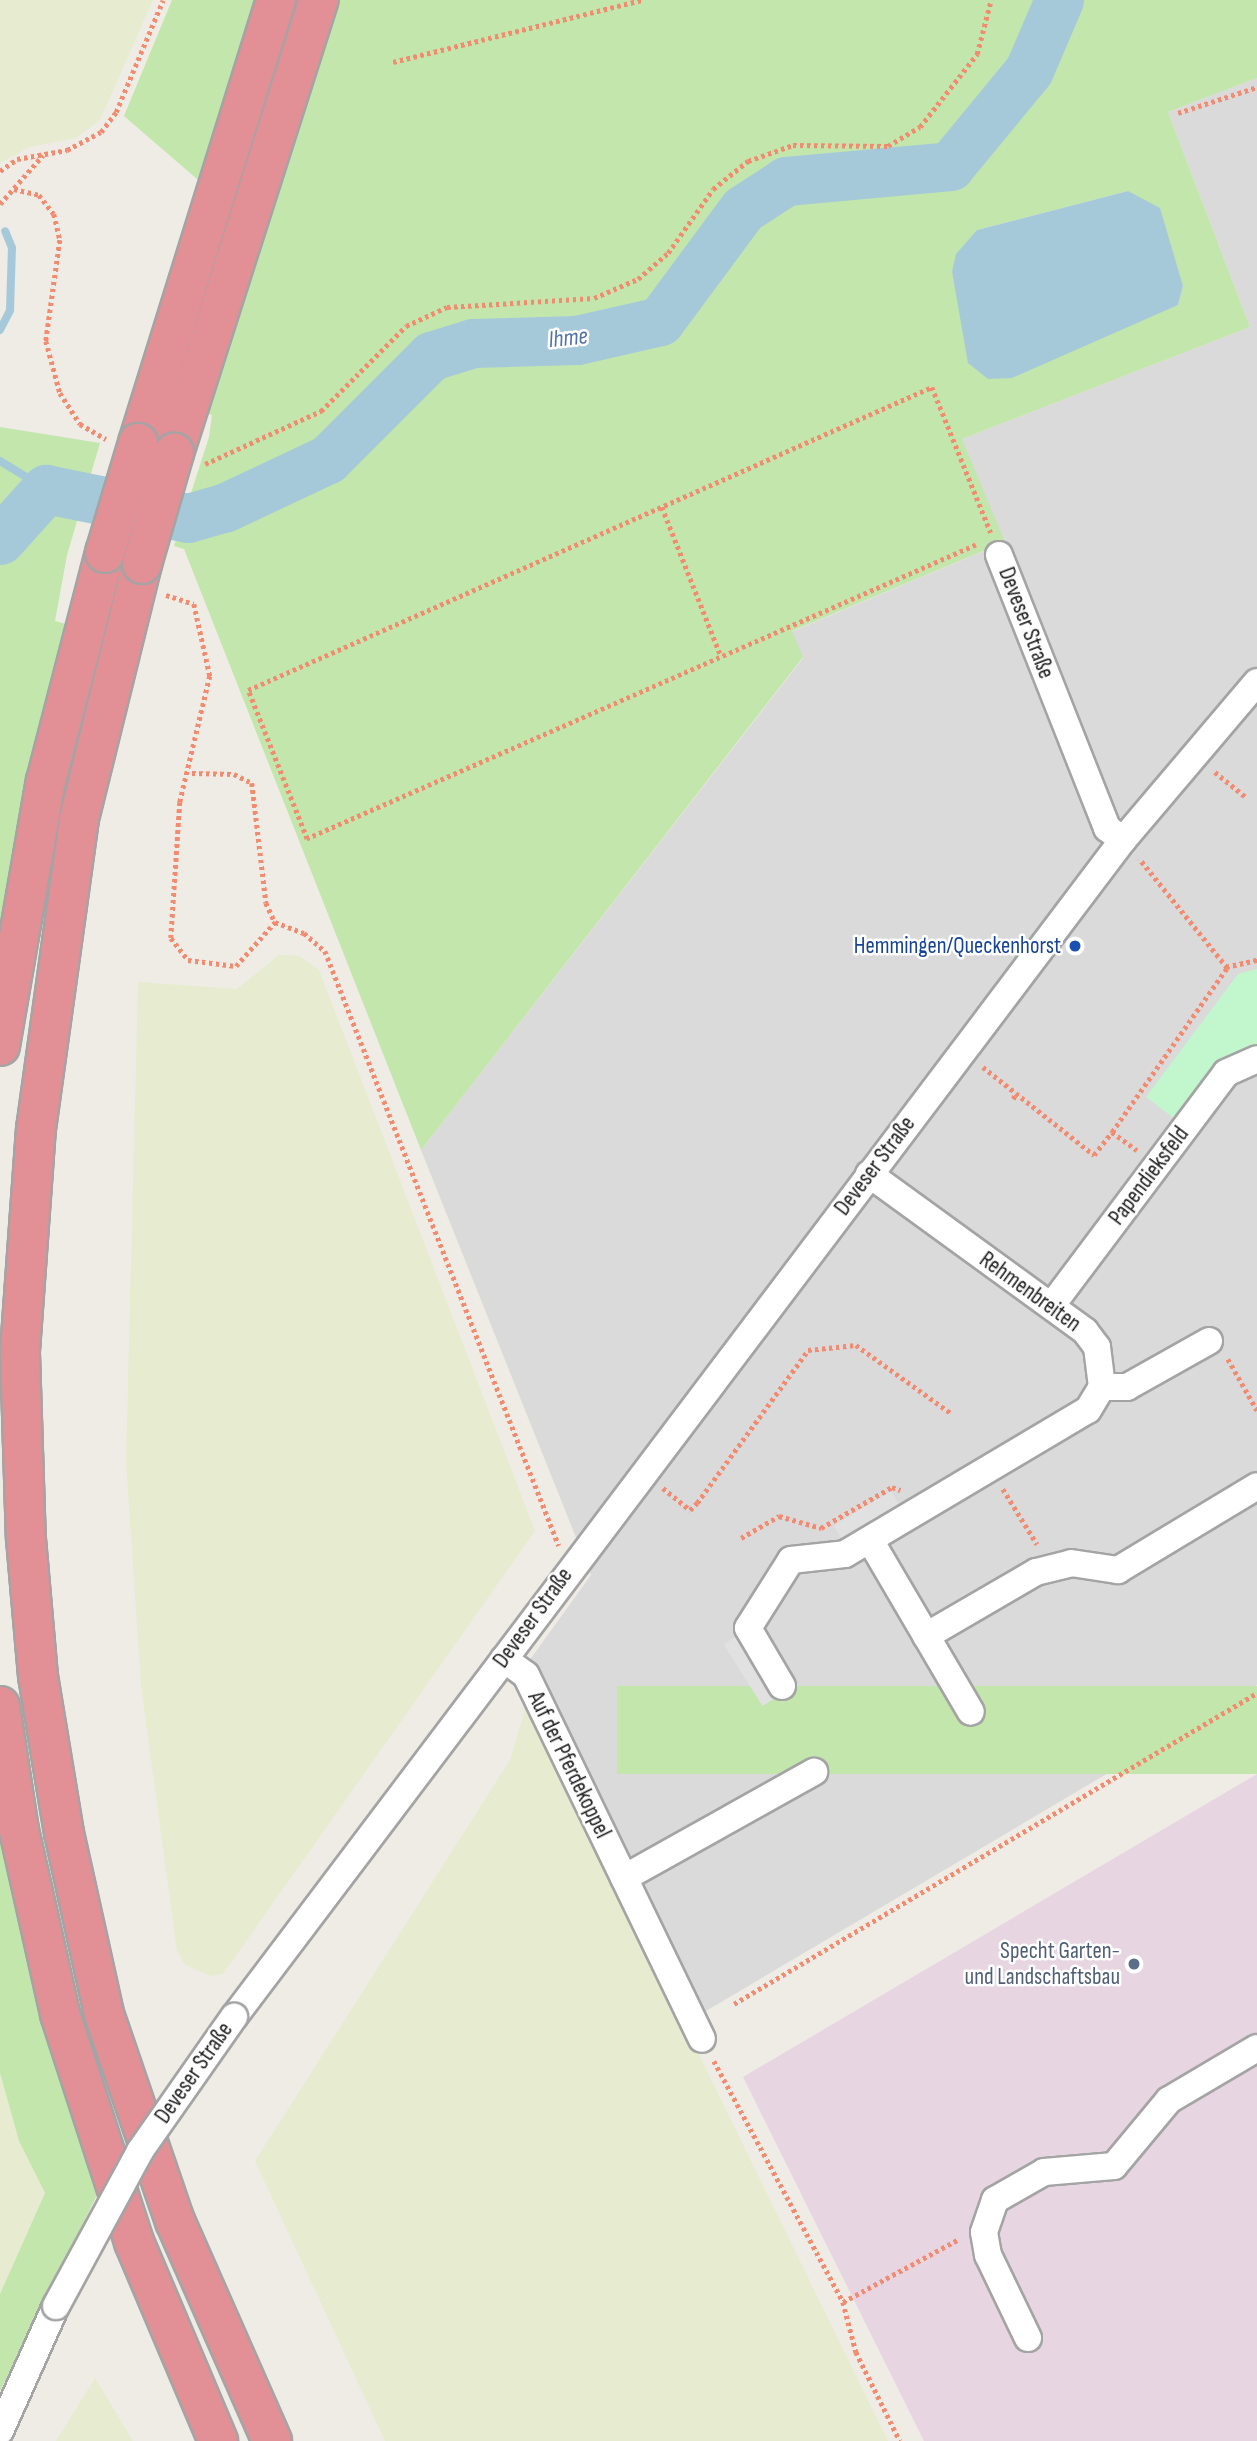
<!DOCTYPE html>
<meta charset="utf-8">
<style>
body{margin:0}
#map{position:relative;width:1257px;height:2441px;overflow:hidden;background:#eeece4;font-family:"Sofia Sans Condensed",sans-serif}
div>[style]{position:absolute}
.residential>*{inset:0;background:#dbdada}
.industrial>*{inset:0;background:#e7d6e2}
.farmland>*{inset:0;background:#e7ecd0}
.grass>*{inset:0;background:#c3e6ac;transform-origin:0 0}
.park>*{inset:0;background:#c2f6cc}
.parking>*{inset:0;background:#e1e1e1;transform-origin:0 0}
.water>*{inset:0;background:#a6c9da}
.stream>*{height:8px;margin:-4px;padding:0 4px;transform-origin:4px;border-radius:4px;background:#a6c9da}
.river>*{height:49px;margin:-24.5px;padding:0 24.5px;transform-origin:24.5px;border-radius:24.5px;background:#a6c9da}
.path>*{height:4.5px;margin-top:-2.25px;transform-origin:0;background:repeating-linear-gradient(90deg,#f38b70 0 3.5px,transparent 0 7px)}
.roads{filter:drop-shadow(2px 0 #a4a4a4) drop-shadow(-2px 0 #a4a4a4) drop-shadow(0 2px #a4a4a4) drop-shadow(0 -2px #a4a4a4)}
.minor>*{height:26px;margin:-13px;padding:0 13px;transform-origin:13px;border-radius:13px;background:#fff}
.highway>*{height:38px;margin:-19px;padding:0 19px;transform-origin:19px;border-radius:19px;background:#e28f96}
.bridges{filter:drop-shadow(2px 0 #a4a4a4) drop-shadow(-2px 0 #a4a4a4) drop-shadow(0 2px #a4a4a4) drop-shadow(0 -2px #a4a4a4)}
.minor-bridge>*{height:26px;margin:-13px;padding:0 13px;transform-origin:13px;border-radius:13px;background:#fff}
.highway-bridge>*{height:38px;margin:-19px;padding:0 19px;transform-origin:19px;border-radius:19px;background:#e28f96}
.dots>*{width:19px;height:19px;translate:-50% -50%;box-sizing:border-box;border:4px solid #fff;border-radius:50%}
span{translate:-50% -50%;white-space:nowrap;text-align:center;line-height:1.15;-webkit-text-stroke:5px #fff;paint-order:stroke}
.street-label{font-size:23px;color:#1d1d1d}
.transit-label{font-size:23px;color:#164399}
.right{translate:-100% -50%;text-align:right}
.service-label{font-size:23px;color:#4e5e75}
.water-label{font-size:24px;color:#4f72a8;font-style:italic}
</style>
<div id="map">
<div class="residential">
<i style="clip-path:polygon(1257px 78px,1257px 1685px,706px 2011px,529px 1661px,591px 1575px,421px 1150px,803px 658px,791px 632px,996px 546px,962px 439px,1250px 327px,1168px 112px)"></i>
</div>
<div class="industrial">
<i style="clip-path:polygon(1257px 1774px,1257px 2441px,924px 2441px,743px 2077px)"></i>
</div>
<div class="farmland">
<i style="clip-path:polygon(0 0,153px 0,100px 120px,76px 138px,30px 147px,0 163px)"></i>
<i style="clip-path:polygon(279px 955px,299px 956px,319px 970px,535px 1531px,223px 1974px,211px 1976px,185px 1965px,177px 1951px,141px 1686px,126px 1461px,138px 982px,237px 989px)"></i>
<i style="clip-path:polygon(527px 1703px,888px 2441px,385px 2441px,255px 2161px,510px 1760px)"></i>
<i style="clip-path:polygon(0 2073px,19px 2141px,45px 2193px,0 2294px)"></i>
<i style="clip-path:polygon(95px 2378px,133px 2441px,56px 2441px)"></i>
</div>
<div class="grass">
<i style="clip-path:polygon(172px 0,264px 0,204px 185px,124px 116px)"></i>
<i style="clip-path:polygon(evenodd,339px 0,1257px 0,1257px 78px,1168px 112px,1250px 327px,962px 439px,1005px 542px,792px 631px,803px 657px,421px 1150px,184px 549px,174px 546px,209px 437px,212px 415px,206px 413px,339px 0,1128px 191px,1170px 247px,1183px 286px,1178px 305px,1145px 316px,960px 312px,952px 272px,977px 230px,1128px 191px)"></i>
<i style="clip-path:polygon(0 427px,100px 443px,67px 555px,55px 621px,70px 625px,0 948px)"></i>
<i style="left:1257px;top:1686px;width:88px;height:640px;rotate:90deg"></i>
<i style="clip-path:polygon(0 1798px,42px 2016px,97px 2195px,0 2391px,0 2294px,45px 2193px,19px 2141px,0 2073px)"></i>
</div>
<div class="park">
<i style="clip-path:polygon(1257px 969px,1257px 1051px,1180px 1123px,1146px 1097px,1238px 974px)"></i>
</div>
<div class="parking">
<i style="left:891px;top:1491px;width:21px;height:67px;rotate:59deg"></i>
<i style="left:756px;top:1624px;width:73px;height:38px;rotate:58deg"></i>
</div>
<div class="water">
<i style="clip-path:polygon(1128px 191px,1160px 208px,1183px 286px,1178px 305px,1012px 378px,988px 379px,968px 363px,952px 272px,956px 254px,977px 230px)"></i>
</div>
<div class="stream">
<i style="left:0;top:330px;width:22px;rotate:-63deg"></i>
<i style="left:10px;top:310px;width:62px;rotate:-88.2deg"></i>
<i style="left:12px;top:248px;width:18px;rotate:-112deg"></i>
<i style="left:0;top:461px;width:54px;rotate:31.3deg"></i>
</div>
<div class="river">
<i style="left:0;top:540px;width:69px;rotate:-48deg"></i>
<i style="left:46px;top:489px;width:145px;rotate:11.5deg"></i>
<i style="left:188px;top:518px;width:37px;rotate:-16deg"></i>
<i style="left:224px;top:508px;width:115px;rotate:-25.2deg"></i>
<i style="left:328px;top:459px;width:146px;rotate:-45deg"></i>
<i style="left:431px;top:356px;width:44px;rotate:-17.2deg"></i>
<i style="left:473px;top:343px;width:104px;rotate:-1.7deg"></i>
<i style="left:577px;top:340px;width:85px;rotate:-12.9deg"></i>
<i style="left:660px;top:321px;width:139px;rotate:-53.5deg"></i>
<i style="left:743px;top:209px;width:51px;rotate:-33.1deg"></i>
<i style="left:786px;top:181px;width:165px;rotate:-5.2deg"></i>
<i style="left:950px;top:166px;width:124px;rotate:-50.5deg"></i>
<i style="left:1029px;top:70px;width:76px;rotate:-66.8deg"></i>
</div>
<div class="path">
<i style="left:393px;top:62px;width:256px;rotate:-14deg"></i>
<i style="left:1178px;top:113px;width:83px;rotate:-18.2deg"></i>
<i style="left:0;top:171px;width:21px;rotate:-35deg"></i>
<i style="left:17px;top:159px;width:51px;rotate:-10.2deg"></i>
<i style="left:67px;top:150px;width:38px;rotate:-28deg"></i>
<i style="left:101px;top:132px;width:25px;rotate:-53deg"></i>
<i style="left:116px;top:112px;width:121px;rotate:-67.2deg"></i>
<i style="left:14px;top:189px;width:26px;rotate:13deg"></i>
<i style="left:39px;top:195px;width:24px;rotate:52deg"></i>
<i style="left:54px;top:214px;width:27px;rotate:77deg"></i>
<i style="left:60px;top:240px;width:102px;rotate:97.9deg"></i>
<i style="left:46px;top:341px;width:54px;rotate:74.9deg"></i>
<i style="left:60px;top:393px;width:37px;rotate:57deg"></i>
<i style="left:80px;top:424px;width:30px;rotate:30deg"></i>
<i style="left:0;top:204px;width:65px;rotate:-48.7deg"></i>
<i style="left:205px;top:464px;width:128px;rotate:-24.6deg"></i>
<i style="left:321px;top:411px;width:120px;rotate:-45deg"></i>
<i style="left:406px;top:326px;width:45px;rotate:-24.9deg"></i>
<i style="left:447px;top:307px;width:147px;rotate:-3.5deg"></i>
<i style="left:594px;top:298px;width:48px;rotate:-23.4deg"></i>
<i style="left:638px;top:279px;width:40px;rotate:-41deg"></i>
<i style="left:668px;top:253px;width:78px;rotate:-54.9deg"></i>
<i style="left:713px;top:189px;width:45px;rotate:-38.7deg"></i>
<i style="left:748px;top:161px;width:48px;rotate:-19.6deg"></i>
<i style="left:793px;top:145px;width:95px;rotate:0.6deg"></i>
<i style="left:888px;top:146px;width:37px;rotate:-31deg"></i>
<i style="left:920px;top:127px;width:93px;rotate:-52deg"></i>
<i style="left:977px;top:54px;width:56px;rotate:-75.5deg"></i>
<i style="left:662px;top:507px;width:160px;rotate:68.4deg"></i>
<i style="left:976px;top:545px;width:731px;rotate:156.28deg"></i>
<i style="left:307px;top:839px;width:160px;rotate:-111.6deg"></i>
<i style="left:248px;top:690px;width:748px;rotate:-23.89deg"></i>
<i style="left:932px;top:387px;width:157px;rotate:68deg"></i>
<i style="left:166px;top:595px;width:29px;rotate:18deg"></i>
<i style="left:194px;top:604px;width:74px;rotate:77.5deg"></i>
<i style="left:210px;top:676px;width:130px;rotate:103.4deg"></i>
<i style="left:180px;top:802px;width:136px;rotate:93.8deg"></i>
<i style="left:171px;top:938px;width:28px;rotate:52deg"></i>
<i style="left:188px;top:960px;width:48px;rotate:7.1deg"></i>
<i style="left:236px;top:966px;width:59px;rotate:-48.4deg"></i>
<i style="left:1215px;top:772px;width:41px;rotate:39.1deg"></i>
<i style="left:192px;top:773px;width:42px;rotate:1.4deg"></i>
<i style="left:234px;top:774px;width:20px;rotate:27deg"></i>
<i style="left:252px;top:783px;width:121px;rotate:83.3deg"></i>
<i style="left:266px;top:903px;width:21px;rotate:65deg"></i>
<i style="left:275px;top:922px;width:31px;rotate:21deg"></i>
<i style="left:304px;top:933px;width:28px;rotate:41deg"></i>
<i style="left:325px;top:951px;width:639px;rotate:68.53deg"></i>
<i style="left:1226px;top:967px;width:32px;rotate:-13deg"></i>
<i style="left:983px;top:1067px;width:142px;rotate:38.4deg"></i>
<i style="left:1094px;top:1155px;width:29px;rotate:-52deg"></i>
<i style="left:1112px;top:1132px;width:31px;rotate:36deg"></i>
<i style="left:1013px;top:1099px;width:7px;rotate:-63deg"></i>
<i style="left:1112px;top:1132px;width:200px;rotate:-55deg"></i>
<i style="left:1227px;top:968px;width:140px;rotate:-128.9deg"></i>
<i style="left:1228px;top:1359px;width:59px;rotate:60.4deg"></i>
<i style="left:663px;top:1488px;width:35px;rotate:39deg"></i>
<i style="left:690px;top:1510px;width:10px;rotate:-45deg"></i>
<i style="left:697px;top:1503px;width:189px;rotate:-54deg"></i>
<i style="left:808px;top:1350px;width:48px;rotate:-5.9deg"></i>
<i style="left:856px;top:1345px;width:118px;rotate:35.7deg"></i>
<i style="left:1003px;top:1489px;width:65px;rotate:58.3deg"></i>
<i style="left:741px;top:1538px;width:44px;rotate:-30.1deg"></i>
<i style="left:779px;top:1516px;width:44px;rotate:15.9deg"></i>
<i style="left:821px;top:1528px;width:82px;rotate:-30deg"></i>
<i style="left:892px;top:1487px;width:9px;rotate:21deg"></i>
<i style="left:734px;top:2004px;width:608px;rotate:-30.74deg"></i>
<i style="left:714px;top:2061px;width:273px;rotate:61.8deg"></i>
<i style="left:843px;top:2302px;width:52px;rotate:75.4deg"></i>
<i style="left:856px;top:2352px;width:99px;rotate:63.7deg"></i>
<i style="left:843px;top:2302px;width:132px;rotate:-28.5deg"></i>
</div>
<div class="roads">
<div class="minor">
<i style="left:999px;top:555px;width:294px;rotate:68.4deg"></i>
<i style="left:1107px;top:828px;width:20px;rotate:37deg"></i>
<i style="left:1052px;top:1305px;width:290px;rotate:-53.1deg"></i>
<i style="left:1226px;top:1073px;width:34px;rotate:-24deg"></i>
<i style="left:1102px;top:1387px;width:25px"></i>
<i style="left:1127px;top:1387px;width:94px;rotate:-29.3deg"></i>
<i style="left:870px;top:1540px;width:199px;rotate:59.6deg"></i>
<i style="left:926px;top:1636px;width:127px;rotate:-30.2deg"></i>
<i style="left:1036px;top:1572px;width:36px;rotate:-14deg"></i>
<i style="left:1071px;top:1563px;width:48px;rotate:8.5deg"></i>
<i style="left:1118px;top:1570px;width:162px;rotate:-31.1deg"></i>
<i style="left:504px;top:1659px;width:27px;rotate:36deg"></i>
<i style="left:526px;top:1675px;width:404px;rotate:64.2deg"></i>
<i style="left:782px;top:1686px;width:67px;rotate:-120.4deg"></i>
<i style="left:748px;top:1628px;width:80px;rotate:-57.7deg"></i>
<i style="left:791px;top:1560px;width:54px;rotate:-6.3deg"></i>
<i style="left:845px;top:1554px;width:282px;rotate:-30.7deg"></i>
<i style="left:1088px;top:1410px;width:27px;rotate:-59deg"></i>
<i style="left:1102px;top:1387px;width:40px;rotate:-97.1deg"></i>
<i style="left:1097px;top:1347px;width:20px;rotate:-127deg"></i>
<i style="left:1085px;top:1331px;width:267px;rotate:-144deg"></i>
<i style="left:624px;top:1878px;width:218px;rotate:-29.2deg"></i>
<i style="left:234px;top:2017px;width:1475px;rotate:-52.94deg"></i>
<i style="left:1123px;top:840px;width:207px;rotate:-49.7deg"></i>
<i style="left:1028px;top:2338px;width:92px;rotate:-115.7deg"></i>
<i style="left:988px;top:2255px;width:23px;rotate:-100deg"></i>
<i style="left:984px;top:2232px;width:34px;rotate:-71deg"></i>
<i style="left:995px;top:2200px;width:56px;rotate:-29.7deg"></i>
<i style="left:1044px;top:2172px;width:70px;rotate:-4.9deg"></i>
<i style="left:1114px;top:2166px;width:86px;rotate:-50.2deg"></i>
<i style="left:1169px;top:2100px;width:102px;rotate:-30.6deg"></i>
<i style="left:0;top:2431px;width:137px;rotate:-65.9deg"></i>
</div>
<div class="highway">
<i style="left:138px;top:443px;width:464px;rotate:-72.7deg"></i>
<i style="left:174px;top:453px;width:476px;rotate:-72.3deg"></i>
<i style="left:142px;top:564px;width:263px;rotate:103.9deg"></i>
<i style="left:79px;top:819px;width:312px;rotate:97.9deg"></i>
<i style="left:36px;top:1128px;width:226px;rotate:94.1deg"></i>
<i style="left:20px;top:1353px;width:186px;rotate:88.2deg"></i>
<i style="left:26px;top:1539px;width:138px;rotate:85deg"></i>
<i style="left:38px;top:1676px;width:159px;rotate:80.6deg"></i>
<i style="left:64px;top:1833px;width:185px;rotate:77.5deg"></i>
<i style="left:104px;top:2014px;width:219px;rotate:71.1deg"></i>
<i style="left:175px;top:2221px;width:240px;rotate:66.2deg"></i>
<i style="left:0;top:1046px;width:269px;rotate:-80.2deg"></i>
<i style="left:46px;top:781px;width:236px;rotate:-75.5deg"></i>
<i style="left:0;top:1706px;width:125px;rotate:81.3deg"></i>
<i style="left:19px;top:1830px;width:189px;rotate:77.4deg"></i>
<i style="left:60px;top:2014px;width:240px;rotate:72deg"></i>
<i style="left:134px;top:2242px;width:216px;rotate:67.1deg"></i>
</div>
</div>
<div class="bridges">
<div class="minor-bridge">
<i style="left:56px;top:2306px;width:176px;rotate:-61.5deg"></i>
<i style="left:140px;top:2151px;width:164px;rotate:-55deg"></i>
</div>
<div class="highway-bridge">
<i style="left:105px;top:553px;width:115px;rotate:-73.3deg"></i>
<i style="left:142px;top:564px;width:116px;rotate:-73.9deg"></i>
</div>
</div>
<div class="dots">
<i style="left:1075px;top:946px;background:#1a4fb4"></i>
<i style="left:1134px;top:1964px;background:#5c6f8a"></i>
</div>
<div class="street-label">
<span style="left:1026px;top:623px;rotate:69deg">Deveser Straße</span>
<span style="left:875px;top:1166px;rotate:-53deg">Deveser Straße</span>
<span style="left:1149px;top:1176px;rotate:-53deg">Papendieksfeld</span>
<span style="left:1030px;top:1292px;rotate:36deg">Rehmenbreiten</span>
<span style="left:533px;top:1618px;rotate:-54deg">Deveser Straße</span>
<span style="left:569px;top:1765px;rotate:64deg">Auf der Pferdekoppel</span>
<span style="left:194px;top:2073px;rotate:-55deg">Deveser Straße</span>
</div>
<div class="transit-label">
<span class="right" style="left:1061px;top:946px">Hemmingen/Queckenhorst</span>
</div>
<div class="service-label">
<span class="right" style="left:1120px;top:1964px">Specht Garten-<br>und Landschaftsbau</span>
</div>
<div class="water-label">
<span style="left:568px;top:338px;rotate:-6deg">Ihme</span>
</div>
</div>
